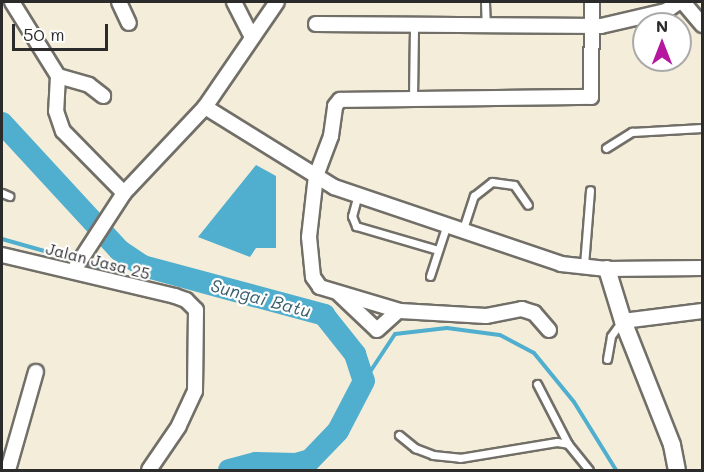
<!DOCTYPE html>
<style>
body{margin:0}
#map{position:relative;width:704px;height:472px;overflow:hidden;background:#f3edd9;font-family:Mali,sans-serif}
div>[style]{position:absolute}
.water>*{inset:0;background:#50aece}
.stream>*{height:4px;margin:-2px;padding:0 2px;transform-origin:2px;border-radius:2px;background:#50aece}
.river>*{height:22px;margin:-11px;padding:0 11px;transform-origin:11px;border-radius:11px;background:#50aece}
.roads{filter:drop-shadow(2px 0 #716f68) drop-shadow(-2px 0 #716f68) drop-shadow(0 2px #716f68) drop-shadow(0 -2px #716f68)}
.service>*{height:7px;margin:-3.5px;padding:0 3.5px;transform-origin:3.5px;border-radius:3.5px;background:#fff}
.minor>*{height:14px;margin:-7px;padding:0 7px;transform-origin:7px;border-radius:7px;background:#fff}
.tertiary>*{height:16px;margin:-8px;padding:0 8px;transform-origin:8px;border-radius:8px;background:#fff}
span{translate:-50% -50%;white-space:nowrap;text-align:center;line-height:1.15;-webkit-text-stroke:4.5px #fff;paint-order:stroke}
.street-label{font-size:16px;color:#2b2b2b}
.water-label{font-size:18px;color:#3a5f6c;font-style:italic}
.frame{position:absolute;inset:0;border:3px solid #2b2b2b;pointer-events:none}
.north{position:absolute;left:632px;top:12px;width:60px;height:60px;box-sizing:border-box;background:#fff;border:2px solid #aaa;border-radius:50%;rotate:0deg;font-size:16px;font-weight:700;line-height:24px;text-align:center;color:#2b2b2b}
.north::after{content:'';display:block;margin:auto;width:21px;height:27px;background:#b5179e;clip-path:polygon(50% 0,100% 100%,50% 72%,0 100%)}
.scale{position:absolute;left:12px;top:24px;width:96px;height:27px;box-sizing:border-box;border:3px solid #2b2b2b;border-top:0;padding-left:8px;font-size:18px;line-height:21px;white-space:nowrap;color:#2b2b2b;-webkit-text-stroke:4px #fff;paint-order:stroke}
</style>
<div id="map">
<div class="water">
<i style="clip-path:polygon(256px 165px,276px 176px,276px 248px,256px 248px,250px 257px,198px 237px)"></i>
</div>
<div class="stream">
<i style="left:2px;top:239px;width:77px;rotate:15.8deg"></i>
<i style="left:83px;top:262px;width:22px;rotate:16deg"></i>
<i style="left:104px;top:268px;width:39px;rotate:-3deg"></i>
<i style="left:364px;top:381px;width:56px;rotate:-56.6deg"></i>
<i style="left:395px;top:334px;width:52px;rotate:-6.6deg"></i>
<i style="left:447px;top:328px;width:53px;rotate:7.5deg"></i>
<i style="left:500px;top:335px;width:38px;rotate:28deg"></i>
<i style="left:534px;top:353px;width:63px;rotate:50.8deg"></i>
<i style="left:574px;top:402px;width:80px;rotate:58.3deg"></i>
</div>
<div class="river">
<i style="left:2px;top:123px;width:173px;rotate:47.3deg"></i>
<i style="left:119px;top:250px;width:29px;rotate:34deg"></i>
<i style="left:143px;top:266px;width:188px;rotate:15.1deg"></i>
<i style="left:324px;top:315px;width:50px;rotate:51.5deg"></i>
<i style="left:355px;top:354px;width:28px;rotate:72deg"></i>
<i style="left:364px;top:381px;width:56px;rotate:117.5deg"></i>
<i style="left:338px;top:431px;width:40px;rotate:134deg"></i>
<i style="left:310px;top:460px;width:15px;rotate:164deg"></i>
<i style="left:296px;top:464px;width:40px;rotate:-178.6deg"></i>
<i style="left:256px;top:463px;width:28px;rotate:165deg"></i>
</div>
<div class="roads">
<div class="service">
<i style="left:485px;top:2px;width:24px;rotate:88deg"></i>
<i style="left:413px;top:99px;width:74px;rotate:-89.2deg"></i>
<i style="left:606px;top:148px;width:31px;rotate:-32deg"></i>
<i style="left:632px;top:132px;width:70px;rotate:-3.3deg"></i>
<i style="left:2px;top:193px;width:8px;rotate:23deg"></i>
<i style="left:358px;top:194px;width:23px;rotate:105deg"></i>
<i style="left:352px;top:216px;width:11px;rotate:68deg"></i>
<i style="left:356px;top:226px;width:85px;rotate:16.3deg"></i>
<i style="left:463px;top:229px;width:35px;rotate:-72deg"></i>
<i style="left:474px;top:196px;width:23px;rotate:-38deg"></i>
<i style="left:492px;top:182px;width:22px;rotate:8deg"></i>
<i style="left:514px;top:185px;width:24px;rotate:55deg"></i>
<i style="left:584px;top:265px;width:75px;rotate:-85.4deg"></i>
<i style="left:430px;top:276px;width:55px;rotate:-71.9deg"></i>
<i style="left:607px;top:359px;width:23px;rotate:-80deg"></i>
<i style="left:611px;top:336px;width:19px;rotate:-54deg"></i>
<i style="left:537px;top:384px;width:68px;rotate:62.7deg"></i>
<i style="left:399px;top:435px;width:21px;rotate:39deg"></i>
<i style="left:415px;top:448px;width:19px;rotate:21deg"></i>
<i style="left:433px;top:455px;width:27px;rotate:6deg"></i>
<i style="left:460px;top:458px;width:98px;rotate:-9.4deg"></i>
<i style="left:557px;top:442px;width:11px;rotate:10deg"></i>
<i style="left:568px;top:444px;width:33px;rotate:51deg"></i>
</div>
<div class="minor">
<i style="left:12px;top:2px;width:87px;rotate:58.1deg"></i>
<i style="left:58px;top:76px;width:32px;rotate:16deg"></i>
<i style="left:89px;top:85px;width:18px;rotate:38deg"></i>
<i style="left:119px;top:2px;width:23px;rotate:65deg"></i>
<i style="left:234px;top:2px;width:38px;rotate:63deg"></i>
<i style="left:683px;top:2px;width:30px;rotate:50deg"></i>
<i style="left:316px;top:24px;width:285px;rotate:0.4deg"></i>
<i style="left:601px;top:26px;width:67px;rotate:-13deg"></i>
<i style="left:666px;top:11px;width:16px;rotate:-35deg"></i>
<i style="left:58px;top:76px;width:35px;rotate:93deg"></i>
<i style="left:56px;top:111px;width:21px;rotate:71deg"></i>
<i style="left:63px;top:131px;width:87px;rotate:45.5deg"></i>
<i style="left:205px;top:107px;width:152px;rotate:31.8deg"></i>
<i style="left:334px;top:187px;width:240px;rotate:18.7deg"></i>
<i style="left:561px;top:264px;width:46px;rotate:6.2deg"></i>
<i style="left:607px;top:269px;width:95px;rotate:-0.6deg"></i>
<i style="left:2px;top:255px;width:178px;rotate:13.3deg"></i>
<i style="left:175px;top:296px;width:12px;rotate:20deg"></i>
<i style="left:186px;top:300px;width:14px;rotate:45deg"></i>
<i style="left:196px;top:310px;width:81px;rotate:90.7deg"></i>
<i style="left:195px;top:391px;width:38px;rotate:115deg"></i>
<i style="left:179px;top:426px;width:53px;rotate:124.3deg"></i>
<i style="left:74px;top:270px;width:92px;rotate:-57deg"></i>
<i style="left:124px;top:193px;width:118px;rotate:-46.7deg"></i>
<i style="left:205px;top:107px;width:127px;rotate:-55.6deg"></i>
<i style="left:339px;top:294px;width:52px;rotate:43.5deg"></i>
<i style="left:377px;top:330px;width:28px;rotate:-42deg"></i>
<i style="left:623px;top:321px;width:80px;rotate:-7.2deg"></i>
<i style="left:549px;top:330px;width:23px;rotate:-131deg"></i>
<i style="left:534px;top:313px;width:13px;rotate:-162deg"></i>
<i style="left:522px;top:309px;width:37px;rotate:169deg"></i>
<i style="left:486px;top:316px;width:86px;rotate:-176.7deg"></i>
<i style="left:400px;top:311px;width:84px;rotate:-163.3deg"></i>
<i style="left:320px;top:287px;width:12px;rotate:-125deg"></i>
<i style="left:313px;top:277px;width:40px;rotate:-95.7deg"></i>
<i style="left:309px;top:237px;width:61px;rotate:-83.5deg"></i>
<i style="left:316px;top:176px;width:43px;rotate:-69.4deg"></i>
<i style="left:331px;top:136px;width:30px;rotate:-82deg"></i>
<i style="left:335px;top:106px;width:8px;rotate:-50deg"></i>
<i style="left:340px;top:100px;width:251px;rotate:-0.7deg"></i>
<i style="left:591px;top:97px;width:95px;rotate:-89.4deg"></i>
<i style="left:8px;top:470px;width:102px;rotate:-74.1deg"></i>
</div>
<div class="tertiary">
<i style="left:607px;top:269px;width:54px;rotate:72.9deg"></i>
<i style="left:623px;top:321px;width:133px;rotate:68.4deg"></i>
<i style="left:672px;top:445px;width:25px;rotate:79deg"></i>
</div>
</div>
<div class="street-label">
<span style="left:98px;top:261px;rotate:14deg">Jalan Jasa 25</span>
</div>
<div class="water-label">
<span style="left:261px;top:298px;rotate:15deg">Sungai Batu</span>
</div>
<div class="frame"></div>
<div class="north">N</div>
<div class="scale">50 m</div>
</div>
